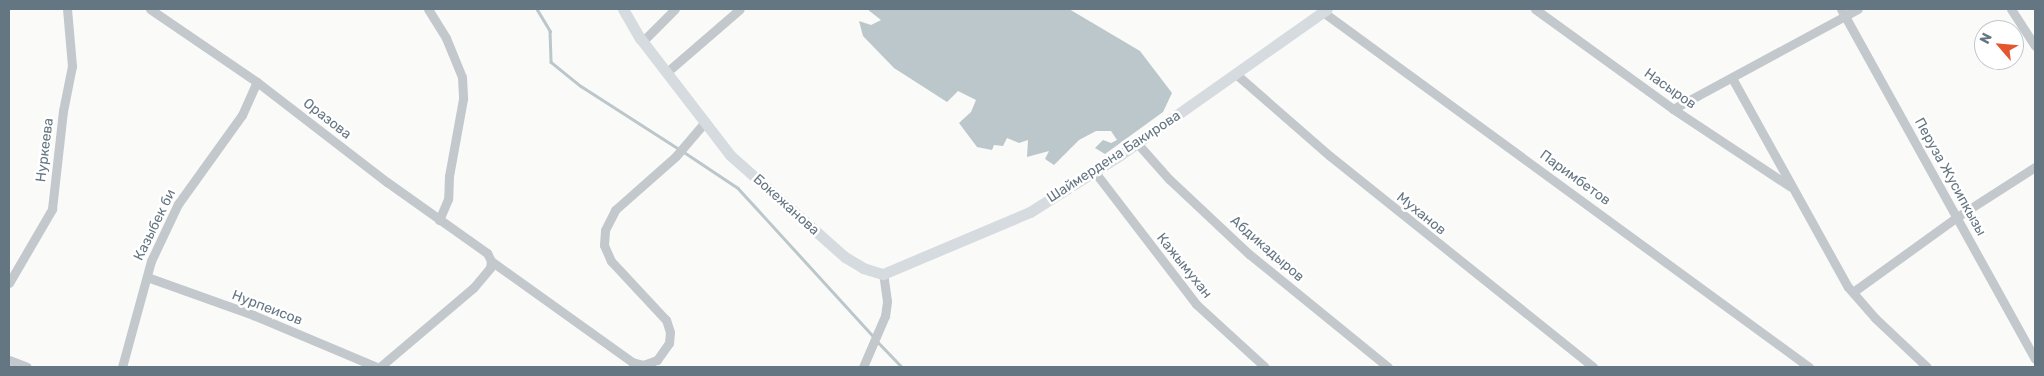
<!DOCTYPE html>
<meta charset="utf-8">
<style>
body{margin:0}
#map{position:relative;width:2044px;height:376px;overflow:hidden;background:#fafaf8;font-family:Rubik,sans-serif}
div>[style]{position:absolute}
.water>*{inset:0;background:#bbc7cb}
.stream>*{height:2.5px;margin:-1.25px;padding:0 1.25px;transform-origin:1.25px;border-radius:1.25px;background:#bbc7cb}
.street>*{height:9px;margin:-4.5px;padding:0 4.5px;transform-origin:4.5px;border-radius:4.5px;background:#c3c8cc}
.secondary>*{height:11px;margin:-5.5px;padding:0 5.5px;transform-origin:5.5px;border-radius:5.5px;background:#d6dbdf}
span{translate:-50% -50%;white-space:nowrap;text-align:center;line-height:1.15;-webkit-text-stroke:5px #fff;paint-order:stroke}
.street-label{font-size:14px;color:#657683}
.frame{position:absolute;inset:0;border:10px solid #657683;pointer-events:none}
.north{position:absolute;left:1974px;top:20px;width:50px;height:50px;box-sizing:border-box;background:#fff;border:1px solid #c1c8cd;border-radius:50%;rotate:297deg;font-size:14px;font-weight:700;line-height:20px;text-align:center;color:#657683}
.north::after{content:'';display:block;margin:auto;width:18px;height:22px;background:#e4572e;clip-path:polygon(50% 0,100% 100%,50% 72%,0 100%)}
</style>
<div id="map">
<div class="water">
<i style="clip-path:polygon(867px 9px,1069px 9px,1140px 51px,1172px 93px,1163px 112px,1105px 154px,1095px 148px,1103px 140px,1111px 143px,1117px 140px,1111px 131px,1096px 131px,1079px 140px,1054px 165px,1045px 159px,1049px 151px,1027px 157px,1028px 140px,1019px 143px,1007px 138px,1003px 146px,994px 145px,992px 150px,977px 147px,959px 123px,971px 112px,976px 100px,958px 91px,947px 102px,894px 68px,863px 36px,859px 21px,871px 25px,881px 20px)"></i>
</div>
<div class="stream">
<i style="left:537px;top:9px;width:26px;rotate:59deg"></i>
<i style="left:550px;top:31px;width:31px;rotate:88deg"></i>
<i style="left:551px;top:62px;width:38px;rotate:39deg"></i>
<i style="left:581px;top:86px;width:117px;rotate:32.7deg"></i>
<i style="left:684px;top:152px;width:65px;rotate:33.7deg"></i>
<i style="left:738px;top:188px;width:202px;rotate:47.6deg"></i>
<i style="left:877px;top:341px;width:36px;rotate:46deg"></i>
</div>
<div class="street">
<i style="left:150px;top:9px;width:130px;rotate:34.3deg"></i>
<i style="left:257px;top:82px;width:164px;rotate:37.6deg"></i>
<i style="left:387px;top:182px;width:123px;rotate:35.4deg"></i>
<i style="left:487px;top:253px;width:9px;rotate:63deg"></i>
<i style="left:491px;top:261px;width:7px;rotate:98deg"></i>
<i style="left:490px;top:268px;width:26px;rotate:130deg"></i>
<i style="left:473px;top:288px;width:122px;rotate:139.7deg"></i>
<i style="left:428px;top:9px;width:34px;rotate:58deg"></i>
<i style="left:446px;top:38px;width:42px;rotate:67.7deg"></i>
<i style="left:462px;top:77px;width:22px;rotate:87deg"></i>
<i style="left:463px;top:99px;width:78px;rotate:100.3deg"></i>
<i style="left:449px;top:176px;width:23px;rotate:92deg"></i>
<i style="left:448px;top:199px;width:23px;rotate:113deg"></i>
<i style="left:1535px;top:9px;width:170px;rotate:35.9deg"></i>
<i style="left:1673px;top:109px;width:141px;rotate:33.5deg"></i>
<i style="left:1841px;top:9px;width:400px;rotate:61deg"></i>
<i style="left:2011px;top:9px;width:44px;rotate:57deg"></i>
<i style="left:1323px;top:12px;width:602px;rotate:36.15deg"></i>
<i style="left:643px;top:41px;width:45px;rotate:-45deg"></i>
<i style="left:667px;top:72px;width:96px;rotate:-40.8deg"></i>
<i style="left:1237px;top:75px;width:123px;rotate:41.1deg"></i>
<i style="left:1330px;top:156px;width:337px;rotate:38.7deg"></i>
<i style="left:1732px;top:78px;width:239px;rotate:61deg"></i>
<i style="left:1848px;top:287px;width:41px;rotate:48.9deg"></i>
<i style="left:1875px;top:318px;width:71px;rotate:43.3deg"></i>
<i style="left:1673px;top:109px;width:210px;rotate:-28.4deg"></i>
<i style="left:1137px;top:143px;width:48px;rotate:48.4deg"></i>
<i style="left:1169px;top:179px;width:110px;rotate:43.2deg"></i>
<i style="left:1249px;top:254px;width:179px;rotate:39.1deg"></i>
<i style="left:1094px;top:171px;width:168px;rotate:52.5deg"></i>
<i style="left:1196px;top:304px;width:93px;rotate:42.4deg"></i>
<i style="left:491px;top:261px;width:173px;rotate:35.6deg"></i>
<i style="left:632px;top:362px;width:11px;rotate:15deg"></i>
<i style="left:643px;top:365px;width:15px;rotate:-20deg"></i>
<i style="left:657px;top:360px;width:21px;rotate:-55deg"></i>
<i style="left:669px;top:343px;width:11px;rotate:-85deg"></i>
<i style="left:670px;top:332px;width:13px;rotate:-108deg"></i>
<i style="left:666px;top:320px;width:81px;rotate:-133deg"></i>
<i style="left:611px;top:261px;width:17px;rotate:-114deg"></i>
<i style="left:604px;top:245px;width:15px;rotate:-86deg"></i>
<i style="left:605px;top:230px;width:22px;rotate:-63deg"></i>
<i style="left:615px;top:210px;width:81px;rotate:-41.5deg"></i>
<i style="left:676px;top:156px;width:45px;rotate:-49.5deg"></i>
<i style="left:147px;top:277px;width:113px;rotate:19.7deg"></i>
<i style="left:253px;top:315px;width:134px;rotate:22.8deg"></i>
<i style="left:9px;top:283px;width:86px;rotate:-59.8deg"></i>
<i style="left:52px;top:209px;width:99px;rotate:-83.6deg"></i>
<i style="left:63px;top:111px;width:46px;rotate:-78.7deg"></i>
<i style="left:72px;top:66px;width:57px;rotate:-95deg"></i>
<i style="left:1853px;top:292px;width:128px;rotate:-35.8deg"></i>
<i style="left:1957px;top:217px;width:93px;rotate:-32.7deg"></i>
<i style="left:9px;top:360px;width:19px;rotate:21deg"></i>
<i style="left:122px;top:367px;width:110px;rotate:-74.7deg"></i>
<i style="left:151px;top:261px;width:63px;rotate:-64.7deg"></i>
<i style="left:178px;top:204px;width:110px;rotate:-54.3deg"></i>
<i style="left:242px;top:115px;width:36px;rotate:-66deg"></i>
<i style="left:863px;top:367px;width:56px;rotate:-66.7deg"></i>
<i style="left:885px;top:316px;width:15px;rotate:-82deg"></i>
<i style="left:887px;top:301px;width:27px;rotate:-98deg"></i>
</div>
<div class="secondary">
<i style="left:623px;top:9px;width:34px;rotate:60deg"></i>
<i style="left:640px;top:38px;width:148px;rotate:52.4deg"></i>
<i style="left:730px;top:155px;width:154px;rotate:41.6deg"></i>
<i style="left:845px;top:257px;width:21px;rotate:31deg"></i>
<i style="left:863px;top:268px;width:21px;rotate:17deg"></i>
<i style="left:883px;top:274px;width:160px;rotate:-22.9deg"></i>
<i style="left:1030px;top:212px;width:107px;rotate:-32.3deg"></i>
<i style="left:1120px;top:155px;width:253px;rotate:-35.2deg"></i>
</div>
<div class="street-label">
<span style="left:1670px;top:89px;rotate:35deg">Насыров</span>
<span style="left:327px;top:119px;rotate:38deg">Оразова</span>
<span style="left:45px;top:150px;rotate:-83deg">Нуркеева</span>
<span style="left:1114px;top:157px;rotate:-33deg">Шаймердена Бакирова</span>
<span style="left:1950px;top:177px;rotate:61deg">Перуза Жусипкызы</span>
<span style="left:1575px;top:178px;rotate:36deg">Паримбетов</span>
<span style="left:786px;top:205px;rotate:42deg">Бокежанова</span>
<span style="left:1421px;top:214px;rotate:39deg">Муханов</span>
<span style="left:155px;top:225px;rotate:-64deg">Казыбек би</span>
<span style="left:1267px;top:249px;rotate:41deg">Абдикадыров</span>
<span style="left:1184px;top:266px;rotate:51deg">Кажымухан</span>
<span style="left:267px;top:308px;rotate:21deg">Нурпеисов</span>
</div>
<div class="frame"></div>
<div class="north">N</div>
</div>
